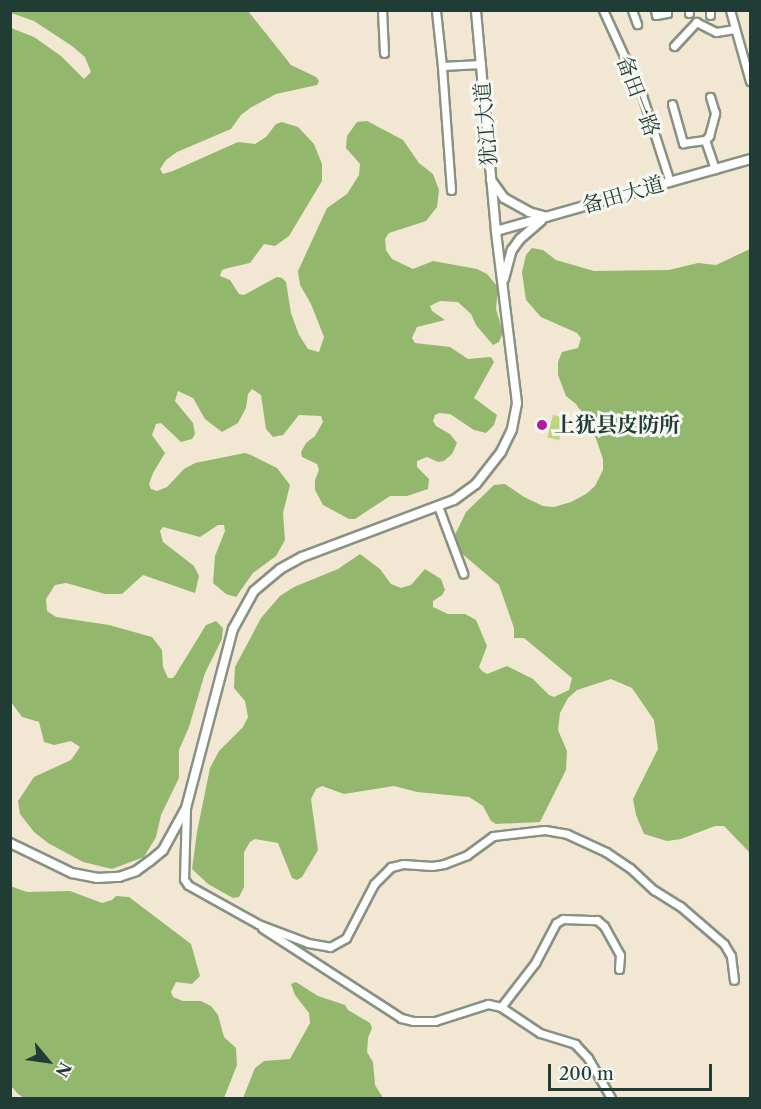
<!DOCTYPE html>
<meta charset="utf-8">
<style>
body{margin:0}
#map{position:relative;width:761px;height:1109px;overflow:hidden;background:#f1e7d2;font-family:"Libre Caslon Text","Noto Serif SC",serif}
div>[style]{position:absolute}
.green>*{inset:0;background:#bad77e;transform-origin:0 0}
.forest>*{inset:0;background:#93b86d}
.roads{filter:drop-shadow(2px 0 #889283) drop-shadow(-2px 0 #889283) drop-shadow(0 2px #889283) drop-shadow(0 -2px #889283)}
.minor>*{height:7px;margin:-3.5px;padding:0 3.5px;transform-origin:3.5px;border-radius:3.5px;background:#fff}
.major>*{height:8px;margin:-4px;padding:0 4px;transform-origin:4px;border-radius:4px;background:#fff}
.dots>*{width:16px;height:16px;translate:-50% -50%;box-sizing:border-box;border:3px solid #f6f6f2;border-radius:50%}
span{translate:-50% -50%;white-space:nowrap;text-align:center;line-height:1.15;-webkit-text-stroke:6px #f6f6f2;paint-order:stroke}
.street-label{font-size:21px;color:#1f3d34}
.poi-label{font-size:21px;color:#1f3d34;font-weight:700}
.left{translate:0 -50%;text-align:left}
.frame{position:absolute;inset:0;border:12px solid #1f3d34;pointer-events:none}
.north{position:absolute;left:18px;top:1031px;width:60px;height:60px;-webkit-text-stroke:4px #f6f6f2;paint-order:stroke;rotate:119deg;font-size:16px;font-weight:700;line-height:24px;text-align:center;color:#1f3d34}
.north::after{content:'';display:block;margin:auto;width:21px;height:27px;background:#1f3d34;clip-path:polygon(50% 0,100% 100%,50% 72%,0 100%)}
.scale{position:absolute;left:548px;top:1064px;width:164px;height:27px;box-sizing:border-box;border:3px solid #1f3d34;border-top:0;padding-left:8px;font-size:18px;line-height:21px;white-space:nowrap;color:#1f3d34;-webkit-text-stroke:4px #f6f6f2;paint-order:stroke}
</style>
<div id="map">
<div class="green">
<i style="left:553px;top:415px;width:12px;height:23px;rotate:14deg"></i>
</div>
<div class="forest">
<i style="clip-path:polygon(11px 10px,248px 11px,291px 65px,316px 77px,319px 81px,317px 85px,276px 94px,250px 108px,241px 115px,231px 129px,177px 152px,166px 160px,160px 169px,163px 174px,173px 171px,238px 142px,255px 144px,266px 137px,276px 124px,282px 122px,298px 127px,314px 144px,322px 164px,322px 181px,289px 236px,275px 246px,264px 244px,250px 263px,228px 268px,222px 270px,220px 276px,230px 280px,239px 294px,244px 295px,277px 277px,282px 278px,286px 282px,291px 313px,299px 335px,308px 349px,319px 352px,324px 337px,311px 304px,300px 285px,298px 271px,327px 208px,347px 194px,359px 175px,360px 164px,346px 148px,347px 136px,357px 122px,367px 121px,403px 140px,419px 163px,433px 174px,439px 190px,437px 207px,426px 221px,389px 233px,385px 239px,386px 250px,392px 259px,413px 269px,433px 261px,477px 269px,487px 274px,498px 287px,496px 309px,503px 332px,499px 342px,493px 345px,476px 325px,471px 314px,458px 302px,440px 301px,430px 306px,432px 311px,445px 320px,417px 327px,412px 338px,415px 343px,450px 347px,468px 359px,491px 357px,494px 362px,474px 398px,497px 415px,494px 425px,486px 433px,474px 430px,450px 414px,439px 413px,435px 415px,433px 421px,436px 426px,450px 434px,457px 443px,452px 454px,444px 461px,438px 462px,427px 457px,417px 461px,417px 467px,429px 479px,428px 489px,407px 496px,390px 496px,355px 519px,349px 519px,323px 505px,315px 490px,315px 480px,319px 470px,317px 464px,302px 457px,301px 452px,306px 443px,315px 436px,323px 422px,321px 416px,299px 415px,283px 435px,273px 437px,266px 429px,261px 395px,252px 389px,248px 394px,246px 408px,238px 423px,222px 432px,205px 419px,193px 398px,178px 391px,175px 401px,193px 423px,195px 434px,192px 439px,181px 442px,161px 423px,156px 424px,152px 435px,165px 453px,153px 473px,149px 484px,151px 489px,157px 491px,167px 487px,184px 469px,195px 463px,245px 453px,251px 455px,277px 468px,290px 485px,283px 513px,285px 540px,276px 556px,253px 573px,236px 597px,226px 594px,213px 583px,215px 556px,225px 531px,224px 525px,218px 525px,200px 537px,163px 527px,160px 531px,163px 542px,194px 566px,199px 576px,195px 593px,143px 575px,122px 594px,105px 594px,66px 583px,55px 585px,46px 599px,47px 611px,56px 617px,109px 625px,152px 637px,162px 650px,163px 667px,168px 678px,173px 678px,176px 674px,206px 625px,216px 621px,223px 628px,222px 639px,205px 673px,189px 727px,179px 750px,179px 778px,161px 815px,156px 837px,144px 857px,112px 869px,83px 862px,48px 843px,34px 832px,20px 814px,18px 801px,34px 777px,71px 760px,80px 747px,71px 741px,54px 745px,44px 742px,39px 722px,22px 717px,11px 702px,11px 28px,34px 37px,61px 56px,84px 79px,91px 72px,85px 57px,72px 46px,34px 21px,11px 13px)"></i>
<i style="clip-path:polygon(532px 248px,543px 250px,556px 260px,594px 271px,669px 270px,698px 263px,716px 265px,750px 249px,750px 853px,724px 826px,715px 826px,681px 839px,667px 841px,644px 834px,636px 815px,633px 799px,658px 749px,654px 720px,632px 688px,611px 679px,577px 690px,568px 698px,560px 713px,558px 730px,567px 751px,566px 770px,540px 822px,496px 824px,491px 821px,483px 806px,469px 797px,417px 792px,394px 786px,344px 794px,322px 786px,316px 789px,311px 799px,318px 850px,302px 877px,297px 880px,292px 878px,278px 843px,255px 839px,250px 842px,244px 852px,244px 887px,239px 897px,233px 898px,208px 884px,192px 869px,197px 832px,210px 768px,219px 751px,243px 727px,248px 717px,245px 701px,234px 688px,235px 667px,261px 618px,280px 596px,294px 587px,338px 569px,360px 554px,380px 569px,391px 584px,401px 588px,411px 585px,425px 569px,441px 579px,445px 590px,442px 595px,433px 601px,433px 607px,448px 614px,465px 614px,476px 620px,487px 646px,479px 667px,482px 671px,487px 674px,507px 666px,533px 679px,549px 695px,554px 697px,569px 690px,572px 678px,524px 638px,514px 638px,514px 628px,499px 585px,460px 552px,454px 537px,466px 512px,494px 485px,505px 484px,524px 497px,543px 506px,554px 507px,571px 502px,586px 494px,595px 486px,603px 470px,603px 459px,593px 430px,576px 404px,566px 396px,558px 375px,558px 362px,562px 352px,578px 348px,581px 338px,577px 333px,541px 317px,526px 300px,522px 272px,526px 255px)"></i>
<i style="clip-path:polygon(10px 886px,27px 892px,70px 891px,102px 903px,112px 900px,116px 896px,129px 897px,191px 944px,200px 976px,192px 984px,176px 982px,171px 992px,173px 997px,183px 1001px,201px 1001px,211px 1006px,218px 1015px,224px 1037px,236px 1048px,237px 1065px,224px 1098px,24px 1098px,18px 1094px,10px 1085px)"></i>
<i style="clip-path:polygon(296px 982px,318px 996px,345px 1005px,348px 1010px,370px 1023px,372px 1028px,368px 1038px,367px 1052px,373px 1062px,375px 1085px,383px 1098px,243px 1098px,255px 1068px,264px 1061px,290px 1059px,310px 1023px,309px 1013px,295px 995px,291px 984px)"></i>
</div>
<div class="roads">
<div class="minor">
<i style="left:382px;top:10px;width:43px;rotate:87.3deg"></i>
<i style="left:603px;top:10px;width:94px;rotate:65.4deg"></i>
<i style="left:642px;top:95px;width:91px;rotate:72.2deg"></i>
<i style="left:632px;top:10px;width:15px;rotate:70deg"></i>
<i style="left:655px;top:10px;width:5px;rotate:79deg"></i>
<i style="left:656px;top:15px;width:11px;rotate:-10deg"></i>
<i style="left:667px;top:13px;width:3px;rotate:-90deg"></i>
<i style="left:689px;top:10px;width:3px;rotate:90deg"></i>
<i style="left:710px;top:10px;width:5px;rotate:90deg"></i>
<i style="left:730px;top:10px;width:74px;rotate:74.3deg"></i>
<i style="left:436px;top:11px;width:55px;rotate:83.8deg"></i>
<i style="left:674px;top:46px;width:33px;rotate:-47deg"></i>
<i style="left:696px;top:22px;width:22px;rotate:27deg"></i>
<i style="left:716px;top:32px;width:19px;rotate:-9deg"></i>
<i style="left:672px;top:104px;width:41px;rotate:74.2deg"></i>
<i style="left:683px;top:143px;width:22px;rotate:-8deg"></i>
<i style="left:705px;top:140px;width:6px;rotate:-45deg"></i>
<i style="left:709px;top:136px;width:24px;rotate:-75deg"></i>
<i style="left:715px;top:113px;width:17px;rotate:-107deg"></i>
<i style="left:705px;top:140px;width:31px;rotate:71deg"></i>
<i style="left:451px;top:190px;width:124px;rotate:-94.2deg"></i>
<i style="left:442px;top:66px;width:39px;rotate:-3deg"></i>
<i style="left:438px;top:506px;width:72px;rotate:69.5deg"></i>
<i style="left:186px;top:808px;width:71px;rotate:91.6deg"></i>
<i style="left:184px;top:879px;width:7px;rotate:56deg"></i>
<i style="left:188px;top:885px;width:80px;rotate:29.1deg"></i>
<i style="left:258px;top:924px;width:53px;rotate:20.8deg"></i>
<i style="left:308px;top:943px;width:22px;rotate:10deg"></i>
<i style="left:330px;top:947px;width:18px;rotate:-29deg"></i>
<i style="left:346px;top:938px;width:61px;rotate:-62.6deg"></i>
<i style="left:374px;top:884px;width:24px;rotate:-45deg"></i>
<i style="left:391px;top:867px;width:12px;rotate:-14deg"></i>
<i style="left:403px;top:864px;width:29px;rotate:4deg"></i>
<i style="left:432px;top:866px;width:12px;rotate:-9deg"></i>
<i style="left:444px;top:864px;width:25px;rotate:-21deg"></i>
<i style="left:467px;top:855px;width:32px;rotate:-36deg"></i>
<i style="left:493px;top:836px;width:52px;rotate:-6.6deg"></i>
<i style="left:545px;top:830px;width:22px;rotate:10deg"></i>
<i style="left:567px;top:834px;width:43px;rotate:24.8deg"></i>
<i style="left:606px;top:852px;width:29px;rotate:34deg"></i>
<i style="left:630px;top:868px;width:33px;rotate:43deg"></i>
<i style="left:654px;top:890px;width:31px;rotate:32deg"></i>
<i style="left:680px;top:906px;width:58px;rotate:40.8deg"></i>
<i style="left:724px;top:944px;width:14px;rotate:60deg"></i>
<i style="left:731px;top:956px;width:24px;rotate:83deg"></i>
<i style="left:262px;top:928px;width:166px;rotate:32.9deg"></i>
<i style="left:401px;top:1018px;width:12px;rotate:14deg"></i>
<i style="left:413px;top:1021px;width:22px"></i>
<i style="left:435px;top:1021px;width:56px;rotate:-17.8deg"></i>
<i style="left:488px;top:1004px;width:13px;rotate:13deg"></i>
<i style="left:501px;top:1007px;width:47px;rotate:33.7deg"></i>
<i style="left:540px;top:1033px;width:37px;rotate:17deg"></i>
<i style="left:575px;top:1044px;width:19px;rotate:47deg"></i>
<i style="left:588px;top:1058px;width:46px;rotate:60.1deg"></i>
<i style="left:501px;top:1007px;width:56px;rotate:-52.3deg"></i>
<i style="left:535px;top:963px;width:45px;rotate:-62.3deg"></i>
<i style="left:556px;top:923px;width:8px;rotate:-30deg"></i>
<i style="left:563px;top:919px;width:34px;rotate:2deg"></i>
<i style="left:597px;top:920px;width:9px;rotate:41deg"></i>
<i style="left:604px;top:926px;width:33px;rotate:61deg"></i>
<i style="left:620px;top:955px;width:14px;rotate:94deg"></i>
</div>
<div class="major">
<i style="left:491px;top:180px;width:22px;rotate:54deg"></i>
<i style="left:504px;top:198px;width:29px;rotate:29deg"></i>
<i style="left:529px;top:212px;width:18px;rotate:16deg"></i>
<i style="left:496px;top:231px;width:264px;rotate:-15.8deg"></i>
<i style="left:504px;top:279px;width:30px;rotate:-75deg"></i>
<i style="left:512px;top:250px;width:14px;rotate:-54deg"></i>
<i style="left:520px;top:239px;width:28px;rotate:-41deg"></i>
<i style="left:10px;top:843px;width:69px;rotate:25.8deg"></i>
<i style="left:72px;top:873px;width:25px;rotate:11deg"></i>
<i style="left:97px;top:878px;width:22px;rotate:-3deg"></i>
<i style="left:119px;top:877px;width:18px;rotate:-19deg"></i>
<i style="left:136px;top:871px;width:17px;rotate:-36deg"></i>
<i style="left:150px;top:861px;width:17px;rotate:-40deg"></i>
<i style="left:163px;top:850px;width:48px;rotate:-61.3deg"></i>
<i style="left:186px;top:808px;width:185px;rotate:-75.3deg"></i>
<i style="left:233px;top:629px;width:43px;rotate:-61.1deg"></i>
<i style="left:254px;top:591px;width:34px;rotate:-40deg"></i>
<i style="left:280px;top:569px;width:25px;rotate:-29deg"></i>
<i style="left:302px;top:557px;width:162px;rotate:-20.6deg"></i>
<i style="left:454px;top:500px;width:27px;rotate:-36deg"></i>
<i style="left:476px;top:484px;width:41px;rotate:-52deg"></i>
<i style="left:501px;top:452px;width:25px;rotate:-64deg"></i>
<i style="left:512px;top:429px;width:26px;rotate:-79deg"></i>
<i style="left:517px;top:403px;width:173px;rotate:-97deg"></i>
<i style="left:496px;top:231px;width:222px;rotate:-95.2deg"></i>
</div>
</div>
<div class="dots">
<i style="left:542px;top:425px;background:#b5179e"></i>
</div>
<div class="street-label">
<span style="left:638px;top:96px;rotate:69deg">备田一路</span>
<span style="left:486px;top:124px;rotate:-95deg">犹江大道</span>
<span style="left:623px;top:195px;rotate:-16deg">备田大道</span>
</div>
<div class="poi-label">
<span class="left" style="left:554px;top:425px">上犹县皮防所</span>
</div>
<div class="frame"></div>
<div class="north">N</div>
<div class="scale">200 m</div>
</div>
